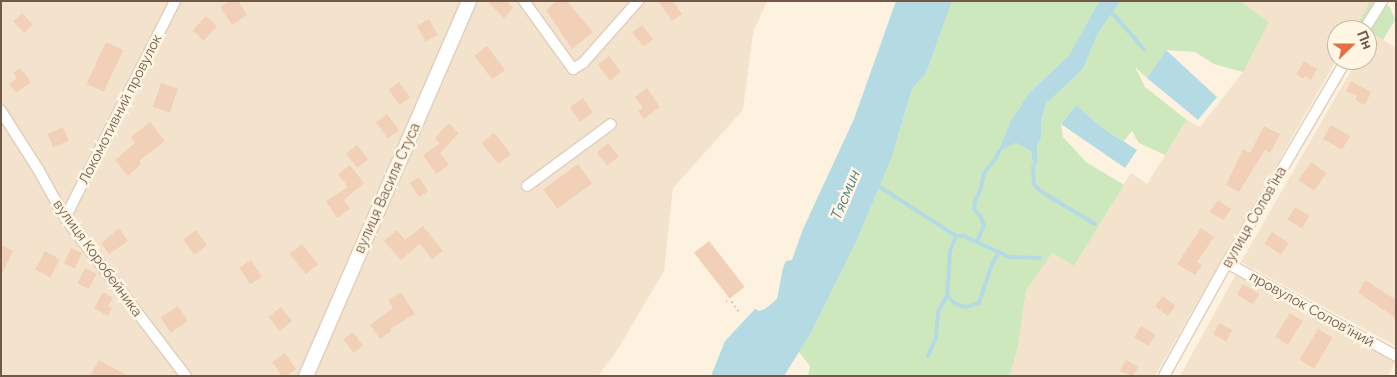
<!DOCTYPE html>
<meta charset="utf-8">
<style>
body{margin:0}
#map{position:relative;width:1397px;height:377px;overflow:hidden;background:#fcf2df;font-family:Raleway,sans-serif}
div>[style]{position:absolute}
.residential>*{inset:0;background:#f3e3cd}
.green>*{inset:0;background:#cee8be}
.water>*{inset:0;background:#b4dbe4}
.stream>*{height:4px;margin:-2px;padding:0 2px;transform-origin:2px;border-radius:2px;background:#b4dbe4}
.building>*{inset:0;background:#f1d0b7;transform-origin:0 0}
.path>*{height:2px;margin-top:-1px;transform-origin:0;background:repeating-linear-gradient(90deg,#d5b49b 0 1px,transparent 0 5px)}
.roads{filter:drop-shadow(1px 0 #dfcebb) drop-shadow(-1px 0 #dfcebb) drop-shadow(0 1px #dfcebb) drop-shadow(0 -1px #dfcebb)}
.street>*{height:10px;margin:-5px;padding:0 5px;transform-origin:5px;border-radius:5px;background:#fff}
.secondary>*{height:14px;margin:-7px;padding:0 7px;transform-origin:7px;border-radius:7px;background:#fff}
span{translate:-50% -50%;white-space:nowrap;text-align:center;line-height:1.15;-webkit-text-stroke:5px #fff6e4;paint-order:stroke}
.street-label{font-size:14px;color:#715847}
.water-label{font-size:15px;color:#417785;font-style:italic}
.frame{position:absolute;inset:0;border:2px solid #715847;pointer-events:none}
.north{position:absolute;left:1327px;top:20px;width:50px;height:50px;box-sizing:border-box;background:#fff6e4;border:1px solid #c6b7a5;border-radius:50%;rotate:68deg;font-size:14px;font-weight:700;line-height:20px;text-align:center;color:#715847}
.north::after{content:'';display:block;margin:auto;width:18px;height:22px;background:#e66e44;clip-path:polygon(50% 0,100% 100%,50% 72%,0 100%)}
</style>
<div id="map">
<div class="residential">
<i style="clip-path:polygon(1px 1px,767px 1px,753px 33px,743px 110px,673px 188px,664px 271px,618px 349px,598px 376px,1px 376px)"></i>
<i style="clip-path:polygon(1245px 1px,1370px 1px,1354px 30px,1337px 30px,1337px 59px,1155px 376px,1010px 376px,1018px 346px,1026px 291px,1052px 253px,1074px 266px,1131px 173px,1147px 184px,1187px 120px,1200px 127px,1243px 72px)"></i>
<i style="clip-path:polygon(1372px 33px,1396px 48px,1396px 346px,1241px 262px,1357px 60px,1367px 60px,1367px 42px)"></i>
<i style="clip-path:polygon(1236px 274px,1395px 362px,1388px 376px,1180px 376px)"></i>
</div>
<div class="green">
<i style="clip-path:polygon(952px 1px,1099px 1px,1069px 55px,1029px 93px,1010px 122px,1000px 150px,1016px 143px,1031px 151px,1033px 167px,1038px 163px,1037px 145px,1041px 138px,1041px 121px,1046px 104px,1083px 69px,1098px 33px,1121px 1px,1245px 1px,1244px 4px,1269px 22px,1243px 72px,1214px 64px,1195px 52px,1166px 50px,1147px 78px,1135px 67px,1145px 87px,1187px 120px,1165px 155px,1139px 143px,1132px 131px,1124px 141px,1103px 128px,1076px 105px,1061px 124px,1063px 137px,1086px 162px,1124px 185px,1074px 266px,1052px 253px,1026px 291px,1018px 346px,1010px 376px,808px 376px,810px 366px,798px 351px,812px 331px,858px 238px,892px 157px,912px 89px,926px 74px)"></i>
<i style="clip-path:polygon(1370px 1px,1378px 1px,1390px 7px,1395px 20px,1383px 40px,1372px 33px,1367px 41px,1367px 30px,1354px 30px)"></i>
</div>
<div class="water">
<i style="clip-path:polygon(896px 1px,952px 1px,926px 74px,912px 89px,892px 157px,858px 238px,812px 331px,784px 376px,711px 376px,725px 341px,755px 309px,759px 311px,765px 309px,777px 299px,783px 268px,786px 261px,792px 260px,803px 229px,854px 119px)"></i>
<i style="clip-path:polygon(1099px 1px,1121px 1px,1098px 33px,1083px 69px,1046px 104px,1041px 121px,1041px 138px,1037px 145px,1038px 163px,1033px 167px,1031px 151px,1016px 143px,999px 151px,1010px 122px,1029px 93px,1069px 55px)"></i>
<i style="clip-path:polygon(1166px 50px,1217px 97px,1198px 120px,1147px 78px)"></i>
<i style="clip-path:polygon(1076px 105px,1103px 128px,1137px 150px,1125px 168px,1061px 124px)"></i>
</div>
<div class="stream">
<i style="left:1113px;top:14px;width:47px;rotate:48.5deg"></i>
<i style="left:1033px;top:167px;width:17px;rotate:87deg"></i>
<i style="left:1034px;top:184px;width:9px;rotate:49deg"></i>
<i style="left:1040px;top:191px;width:64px;rotate:31deg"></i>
<i style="left:877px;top:185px;width:94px;rotate:32.8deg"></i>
<i style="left:956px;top:236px;width:8px"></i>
<i style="left:964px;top:236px;width:50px;rotate:25deg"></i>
<i style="left:1009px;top:257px;width:31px;rotate:2deg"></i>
<i style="left:956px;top:236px;width:16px;rotate:112deg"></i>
<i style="left:950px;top:251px;width:45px;rotate:93.8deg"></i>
<i style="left:947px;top:296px;width:12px;rotate:42deg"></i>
<i style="left:956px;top:304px;width:10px;rotate:17deg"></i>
<i style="left:966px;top:307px;width:14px;rotate:-17deg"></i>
<i style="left:979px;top:303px;width:41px;rotate:-71.6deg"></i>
<i style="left:992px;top:264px;width:14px;rotate:-60deg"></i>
<i style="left:977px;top:242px;width:18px;rotate:-68deg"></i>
<i style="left:984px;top:225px;width:9px;rotate:-111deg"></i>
<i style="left:981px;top:217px;width:11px;rotate:-131deg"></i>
<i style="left:974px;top:209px;width:8px;rotate:-83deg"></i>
<i style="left:975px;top:201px;width:14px;rotate:-65deg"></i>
<i style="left:981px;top:188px;width:15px;rotate:-79deg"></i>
<i style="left:984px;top:173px;width:19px;rotate:-51deg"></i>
<i style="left:996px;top:158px;width:8px;rotate:-67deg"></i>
<i style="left:928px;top:356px;width:21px;rotate:-67deg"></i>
<i style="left:936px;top:337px;width:25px;rotate:-85deg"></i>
<i style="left:938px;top:312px;width:18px;rotate:-61deg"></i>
</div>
<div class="building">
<i style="clip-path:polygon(229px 1px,238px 1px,247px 15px,232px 25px,220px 7px)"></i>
<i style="clip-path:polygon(487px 1px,507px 1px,513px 8px,504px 18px)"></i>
<i style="clip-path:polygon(557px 1px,567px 1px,593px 32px,572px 49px,546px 10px)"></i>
<i style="clip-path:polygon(658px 1px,673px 1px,682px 14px,672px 21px)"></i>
<i style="left:22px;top:13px;width:16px;height:12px;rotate:47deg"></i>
<i style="left:206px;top:16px;width:15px;height:20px;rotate:42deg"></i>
<i style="left:429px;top:19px;width:18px;height:14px;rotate:61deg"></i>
<i style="left:642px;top:25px;width:18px;height:12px;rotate:52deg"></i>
<i style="left:106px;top:42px;width:19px;height:46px;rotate:25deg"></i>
<i style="left:487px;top:46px;width:30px;height:16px;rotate:53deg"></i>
<i style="left:609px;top:56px;width:20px;height:14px;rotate:53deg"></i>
<i style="clip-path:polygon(1304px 61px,1317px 69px,1311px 80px,1305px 76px,1303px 79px,1296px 74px)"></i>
<i style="clip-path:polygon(20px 68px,31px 82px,16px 93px,9px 84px,17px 78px,13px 73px)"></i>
<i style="clip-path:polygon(1351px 81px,1371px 92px,1365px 105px,1355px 100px,1357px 96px,1346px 91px)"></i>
<i style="left:399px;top:82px;width:19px;height:13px;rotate:54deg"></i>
<i style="left:161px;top:83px;width:18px;height:25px;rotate:19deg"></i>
<i style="clip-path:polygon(647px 88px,660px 107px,644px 119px,638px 111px,643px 108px,635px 97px)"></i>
<i style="left:583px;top:98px;width:18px;height:16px;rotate:56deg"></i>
<i style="left:387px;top:114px;width:20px;height:14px;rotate:53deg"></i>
<i style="clip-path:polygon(150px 122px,165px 141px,139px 161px,141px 164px,128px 176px,115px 160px,135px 143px,131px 137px)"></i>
<i style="clip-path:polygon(449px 123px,459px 133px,440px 153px,449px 165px,436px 174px,423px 155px,440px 143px,435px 138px)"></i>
<i style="left:1331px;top:125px;width:22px;height:16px;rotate:30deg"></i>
<i style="clip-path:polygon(1264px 126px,1280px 134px,1270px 153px,1265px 150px,1239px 192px,1226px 185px,1243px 149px,1250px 153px)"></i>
<i style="left:63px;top:127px;width:15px;height:17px;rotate:67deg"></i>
<i style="left:494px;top:133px;width:27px;height:16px;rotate:51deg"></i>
<i style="left:608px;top:143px;width:17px;height:15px;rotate:50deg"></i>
<i style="left:357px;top:145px;width:18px;height:14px;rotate:52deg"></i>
<i style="left:1311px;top:162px;width:19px;height:22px;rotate:35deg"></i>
<i style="left:578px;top:164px;width:24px;height:43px;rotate:54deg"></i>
<i style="clip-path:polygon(350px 165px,364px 183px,344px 200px,350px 209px,337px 218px,326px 201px,348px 187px,338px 174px)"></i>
<i style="left:419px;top:177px;width:17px;height:11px;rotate:57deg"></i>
<i style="clip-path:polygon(1218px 200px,1231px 209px,1223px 220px,1209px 212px)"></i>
<i style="left:1295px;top:207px;width:17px;height:15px;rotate:31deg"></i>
<i style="clip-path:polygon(423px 226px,443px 251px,432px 259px,420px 244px,401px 260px,384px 241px,397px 230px,405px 240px)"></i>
<i style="clip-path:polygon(119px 228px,128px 241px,109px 254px,101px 243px)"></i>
<i style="clip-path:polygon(1201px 228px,1214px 237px,1197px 262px,1202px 265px,1195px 275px,1177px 264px)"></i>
<i style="left:196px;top:230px;width:19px;height:16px;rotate:54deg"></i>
<i style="left:1272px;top:232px;width:20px;height:14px;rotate:33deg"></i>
<i style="left:709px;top:241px;width:58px;height:19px;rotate:52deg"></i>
<i style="left:302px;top:244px;width:26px;height:16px;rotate:51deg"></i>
<i style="clip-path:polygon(1px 245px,13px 251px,1px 275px)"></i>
<i style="left:71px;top:248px;width:12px;height:17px;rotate:24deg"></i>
<i style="left:45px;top:251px;width:17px;height:21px;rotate:28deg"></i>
<i style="left:251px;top:260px;width:20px;height:14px;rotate:57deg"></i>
<i style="left:85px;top:268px;width:13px;height:17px;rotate:27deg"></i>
<i style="clip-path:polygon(1365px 280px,1396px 300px,1396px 318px,1358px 293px)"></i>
<i style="left:1243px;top:284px;width:19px;height:12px;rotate:32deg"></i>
<i style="clip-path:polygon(103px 292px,113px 298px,108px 306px,112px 308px,108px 316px,94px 308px)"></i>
<i style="clip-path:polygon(401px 292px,415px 314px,390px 329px,391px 331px,380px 339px,370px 325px,393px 308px,388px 300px)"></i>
<i style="left:1163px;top:296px;width:16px;height:13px;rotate:38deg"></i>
<i style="left:178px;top:306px;width:18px;height:21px;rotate:56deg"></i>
<i style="left:281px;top:307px;width:18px;height:16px;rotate:52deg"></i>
<i style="left:1290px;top:313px;width:15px;height:28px;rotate:32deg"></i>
<i style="left:1219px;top:323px;width:15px;height:13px;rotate:28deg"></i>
<i style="left:1141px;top:326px;width:17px;height:13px;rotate:31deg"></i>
<i style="left:1318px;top:329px;width:17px;height:36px;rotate:31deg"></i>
<i style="left:353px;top:332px;width:17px;height:12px;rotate:54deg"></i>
<i style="clip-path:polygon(285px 353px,296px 369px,286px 376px,282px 376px,272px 362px)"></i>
<i style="clip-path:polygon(99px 360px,128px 376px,90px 376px)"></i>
<i style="clip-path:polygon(1126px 360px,1138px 367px,1133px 376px,1120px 371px)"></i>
</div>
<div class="path">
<i style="left:726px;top:301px;width:6px;rotate:9deg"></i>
<i style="left:732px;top:302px;width:12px;rotate:55deg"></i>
</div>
<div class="roads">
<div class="street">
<i style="left:524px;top:1px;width:84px;rotate:54.2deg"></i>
<i style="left:573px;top:69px;width:12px;rotate:-31deg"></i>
<i style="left:583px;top:63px;width:83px;rotate:-48.4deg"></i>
<i style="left:1364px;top:30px;width:34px;rotate:-58deg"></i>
<i style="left:1px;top:111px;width:69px;rotate:57.5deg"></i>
<i style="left:38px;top:169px;width:56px;rotate:61.1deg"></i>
<i style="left:65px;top:218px;width:199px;rotate:52.6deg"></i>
<i style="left:527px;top:186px;width:104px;rotate:-36.4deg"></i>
<i style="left:65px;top:218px;width:243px;rotate:-63.1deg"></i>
<i style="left:1227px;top:263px;width:193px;rotate:28.8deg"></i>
<i style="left:1164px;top:376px;width:129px;rotate:-60.9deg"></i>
<i style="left:1227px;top:263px;width:235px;rotate:-59.6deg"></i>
</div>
<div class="secondary">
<i style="left:306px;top:376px;width:409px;rotate:-66.5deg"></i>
</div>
</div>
<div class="street-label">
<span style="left:120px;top:109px;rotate:-63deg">Локомотивний провулок</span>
<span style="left:387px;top:188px;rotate:-66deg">вулиця Василя Стуса</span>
<span style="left:1254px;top:217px;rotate:-60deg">вулиця Солов'їна</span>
<span style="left:98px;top:258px;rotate:54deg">вулиця Коробейника</span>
<span style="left:1312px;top:309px;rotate:29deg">провулок Солов'їний</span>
</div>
<div class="water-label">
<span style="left:846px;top:195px;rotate:-67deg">Тясмин</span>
</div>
<div class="frame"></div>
<div class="north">Пн</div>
</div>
